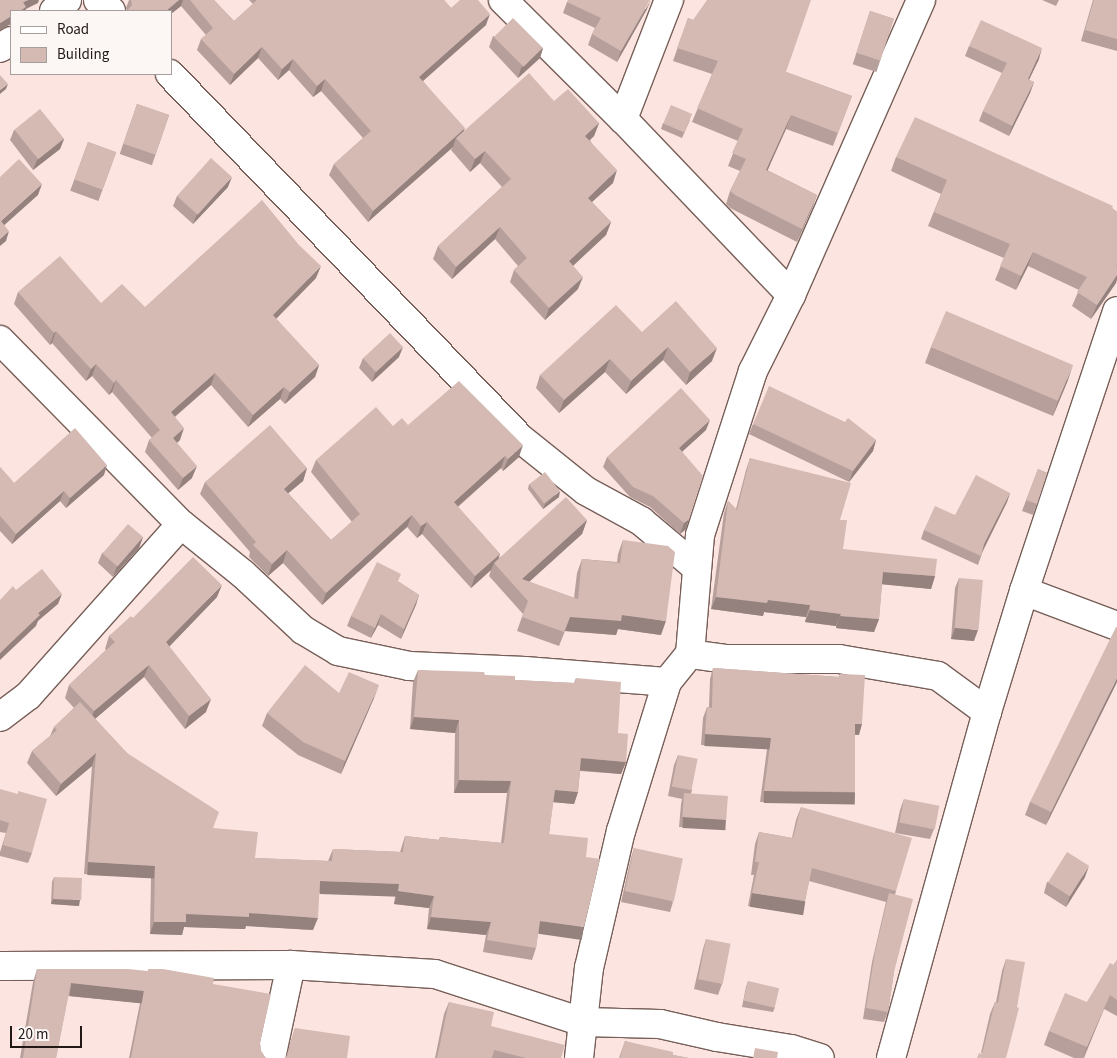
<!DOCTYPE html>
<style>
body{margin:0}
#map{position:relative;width:1117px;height:1058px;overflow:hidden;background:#fce5e0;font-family:"Source Sans 3",sans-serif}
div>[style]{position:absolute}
.roads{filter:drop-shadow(1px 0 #775f59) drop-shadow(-1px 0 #775f59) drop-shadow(0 1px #775f59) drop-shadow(0 -1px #775f59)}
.minor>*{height:28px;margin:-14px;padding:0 14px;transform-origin:14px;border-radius:14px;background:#fff}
.wall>*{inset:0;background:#b7a09b;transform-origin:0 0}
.shaded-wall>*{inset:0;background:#95827e;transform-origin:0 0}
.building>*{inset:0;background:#d5bab4;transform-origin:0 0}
span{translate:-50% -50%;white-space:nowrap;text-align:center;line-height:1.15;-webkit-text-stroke:4px #fcf6f5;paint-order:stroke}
.legend{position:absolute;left:10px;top:10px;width:162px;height:65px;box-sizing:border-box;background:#fcf6f5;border:1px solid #a59e9c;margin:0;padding:6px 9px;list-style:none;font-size:15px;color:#221917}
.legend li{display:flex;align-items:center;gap:10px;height:25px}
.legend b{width:25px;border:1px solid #a59e9c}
.scale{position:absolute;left:10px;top:1026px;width:72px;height:22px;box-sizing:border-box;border:2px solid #221917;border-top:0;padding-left:6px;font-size:15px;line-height:18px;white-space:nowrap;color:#221917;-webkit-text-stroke:4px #fcf6f5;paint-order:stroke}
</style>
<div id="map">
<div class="roads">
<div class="minor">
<i style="left:98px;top:0;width:17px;rotate:40deg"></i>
<i style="left:503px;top:0;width:169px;rotate:44.8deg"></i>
<i style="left:623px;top:119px;width:243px;rotate:46.3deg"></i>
<i style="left:54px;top:11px;width:17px;rotate:-40deg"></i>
<i style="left:0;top:48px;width:13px;rotate:-32deg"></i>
<i style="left:170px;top:74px;width:506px;rotate:46.12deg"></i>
<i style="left:521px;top:439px;width:83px;rotate:38.7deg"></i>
<i style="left:586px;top:491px;width:63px;rotate:28.6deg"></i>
<i style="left:641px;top:521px;width:73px;rotate:40deg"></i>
<i style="left:623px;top:119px;width:128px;rotate:-68.9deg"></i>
<i style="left:0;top:340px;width:258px;rotate:45.5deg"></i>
<i style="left:181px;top:524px;width:80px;rotate:38.9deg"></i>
<i style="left:243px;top:574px;width:82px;rotate:43deg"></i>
<i style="left:303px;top:630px;width:41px;rotate:31deg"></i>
<i style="left:338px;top:651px;width:73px;rotate:11.9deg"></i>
<i style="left:409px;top:666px;width:116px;rotate:2.5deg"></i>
<i style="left:525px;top:671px;width:142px;rotate:4.4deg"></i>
<i style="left:667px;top:682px;width:36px;rotate:-51deg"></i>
<i style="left:690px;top:654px;width:34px;rotate:8deg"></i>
<i style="left:724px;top:659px;width:115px"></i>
<i style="left:839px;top:659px;width:100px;rotate:9.7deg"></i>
<i style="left:938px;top:676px;width:61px;rotate:36.3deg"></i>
<i style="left:1024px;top:591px;width:99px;rotate:20.6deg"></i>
<i style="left:690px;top:654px;width:119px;rotate:-85.2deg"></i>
<i style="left:700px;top:535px;width:172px;rotate:-72.1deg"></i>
<i style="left:753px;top:371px;width:85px;rotate:-63.4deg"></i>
<i style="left:791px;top:295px;width:322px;rotate:-66.2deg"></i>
<i style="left:0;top:717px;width:35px;rotate:-37deg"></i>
<i style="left:28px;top:696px;width:230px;rotate:-48.3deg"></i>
<i style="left:0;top:966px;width:291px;rotate:-0.2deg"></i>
<i style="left:291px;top:965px;width:144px;rotate:3.6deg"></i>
<i style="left:435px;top:974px;width:156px;rotate:18deg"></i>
<i style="left:583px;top:1022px;width:77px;rotate:1.5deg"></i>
<i style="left:660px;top:1024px;width:58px;rotate:12.8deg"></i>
<i style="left:717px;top:1037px;width:75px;rotate:9.2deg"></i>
<i style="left:791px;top:1049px;width:30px;rotate:17deg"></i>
<i style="left:271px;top:1058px;width:95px;rotate:-77.9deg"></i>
<i style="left:579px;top:1058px;width:91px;rotate:-83.7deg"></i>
<i style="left:589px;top:968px;width:141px;rotate:-76.9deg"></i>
<i style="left:621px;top:831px;width:156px;rotate:-72.8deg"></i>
<i style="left:891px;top:1058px;width:359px;rotate:-74.5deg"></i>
<i style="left:987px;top:712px;width:127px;rotate:-73deg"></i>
<i style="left:1024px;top:591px;width:295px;rotate:-71.6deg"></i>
</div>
</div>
<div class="wall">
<i style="clip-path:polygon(129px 0,214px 0,234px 21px,253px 4px,249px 0,444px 0,451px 8px,486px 25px,423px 81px,464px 131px,554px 101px,599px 123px,594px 136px,590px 140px,613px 183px,592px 202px,611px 222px,606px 235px,573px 266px,578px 289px,545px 320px,510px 282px,514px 270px,518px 266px,495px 239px,452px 279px,433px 259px,438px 246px,502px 187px,480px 163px,470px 172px,451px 150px,453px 147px,368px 222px,329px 175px,334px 164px,363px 138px,321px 91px,313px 97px,289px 70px,278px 80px,258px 58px,230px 85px,197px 50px,201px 39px,206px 35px,181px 6px,171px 14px,171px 11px,127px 11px,126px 8px)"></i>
<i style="clip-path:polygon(1042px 0,1059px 0,1056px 6px)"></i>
<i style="clip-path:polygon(1093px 0,1117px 0,1117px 51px,1081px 41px)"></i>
<i style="clip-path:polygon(567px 2px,647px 9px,617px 62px,588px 45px,592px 34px,595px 28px,563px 13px)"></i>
<i style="left:870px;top:11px;width:25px;height:56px;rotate:18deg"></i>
<i style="clip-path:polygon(688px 18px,693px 20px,786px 72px,852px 96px,833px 146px,786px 129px,767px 170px,817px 195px,812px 208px,797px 242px,730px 208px,726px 204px,730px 191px,740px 171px,728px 166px,738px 141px,692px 122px,712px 74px,673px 61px)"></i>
<i style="clip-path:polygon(493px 36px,543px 48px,540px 58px,518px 78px,489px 47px)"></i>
<i style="clip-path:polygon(969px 46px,1039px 59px,1029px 80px,1034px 82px,1030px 93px,1009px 136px,979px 121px,983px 111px,1002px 73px,965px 56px)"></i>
<i style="left:137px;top:104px;width:34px;height:53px;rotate:19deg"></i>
<i style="clip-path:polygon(690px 120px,682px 138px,661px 129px,663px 123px)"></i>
<i style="clip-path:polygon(14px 130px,64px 139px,60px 149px,33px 170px,10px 140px)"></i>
<i style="left:88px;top:142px;width:30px;height:52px;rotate:20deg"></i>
<i style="clip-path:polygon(896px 157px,1112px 208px,1117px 212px,1117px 279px,1116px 283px,1091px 319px,1072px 306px,1079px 290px,1028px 266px,1016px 290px,995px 280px,1004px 258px,928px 226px,941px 194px,891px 171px)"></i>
<i style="clip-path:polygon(228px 187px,193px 224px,173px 206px,177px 196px)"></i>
<i style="clip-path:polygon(316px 278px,276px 319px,319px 365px,315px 377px,285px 404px,280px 399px,248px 427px,211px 385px,175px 417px,180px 440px,177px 443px,192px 478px,178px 490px,145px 452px,149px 440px,152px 438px,112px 392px,109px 395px,92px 376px,86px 381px,52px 343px,50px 345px,14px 304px,18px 292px,101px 303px,145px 307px)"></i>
<i style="clip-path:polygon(642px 332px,712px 361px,686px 385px,663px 360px,626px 394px,605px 372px,559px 413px,536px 388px,540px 375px)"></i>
<i style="clip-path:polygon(931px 347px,1068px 380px,1053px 416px,925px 363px)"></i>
<i style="clip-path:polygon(399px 357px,372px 382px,359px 368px,363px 358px)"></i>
<i style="clip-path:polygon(753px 424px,876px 440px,873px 451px,849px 482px,749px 434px)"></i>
<i style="clip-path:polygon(408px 425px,519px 457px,503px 471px,501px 468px,458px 507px,500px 554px,498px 558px,587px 520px,582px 534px,529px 582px,574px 598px,577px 573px,582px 559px,617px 562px,618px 554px,623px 540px,661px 635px,618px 629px,616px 635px,565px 631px,559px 646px,517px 631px,523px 614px,489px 576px,491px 570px,471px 588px,422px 534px,417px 538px,407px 527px,322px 605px,283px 563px,268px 576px,249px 557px,250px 552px,200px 494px,205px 482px,307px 468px,303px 481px,288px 493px,331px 540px,352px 522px,311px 472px,316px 460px,393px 426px)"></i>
<i style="clip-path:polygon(706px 430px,682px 452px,686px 529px,680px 534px,650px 507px,630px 497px,603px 467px,607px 457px)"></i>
<i style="clip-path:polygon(750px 458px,840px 520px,843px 549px,935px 576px,931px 589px,882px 584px,879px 619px,874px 632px,836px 628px,836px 626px,805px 622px,806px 617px,764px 612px,763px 616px,711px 609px,724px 513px,728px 501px,736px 509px,746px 470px)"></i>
<i style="clip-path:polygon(0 467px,14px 483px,104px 475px,66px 508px,60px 501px,12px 544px,0 531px)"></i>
<i style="clip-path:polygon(1038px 469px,1047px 473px,1033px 515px,1022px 511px)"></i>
<i style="clip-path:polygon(529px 484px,559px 497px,543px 509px,528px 489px)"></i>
<i style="clip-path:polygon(1010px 493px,1007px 502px,983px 551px,978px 565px,921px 539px,924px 530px,955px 515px)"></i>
<i style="clip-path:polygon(143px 537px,139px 548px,113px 577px,98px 563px,102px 553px)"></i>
<i style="clip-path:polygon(959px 578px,974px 641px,951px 639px,955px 588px)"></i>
<i style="clip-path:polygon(399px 582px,419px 595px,401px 639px,378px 625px,371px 638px,347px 626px,351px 616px)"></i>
<i style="clip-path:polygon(217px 597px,169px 647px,206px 712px,185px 729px,144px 677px,95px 719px,127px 753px,213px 828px,255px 858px,328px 861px,333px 849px,400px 852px,405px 836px,439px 840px,440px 837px,501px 843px,507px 793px,454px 793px,455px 733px,410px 729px,413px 682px,418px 670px,485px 675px,515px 680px,574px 683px,576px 678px,618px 733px,626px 762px,621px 774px,580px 771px,578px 792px,574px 804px,553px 802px,549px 834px,586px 857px,580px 939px,538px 933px,536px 948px,532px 960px,483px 952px,486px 935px,427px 929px,429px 908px,394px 904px,395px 896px,319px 893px,313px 930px,246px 926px,245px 929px,184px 927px,182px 935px,150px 934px,151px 878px,84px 874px,92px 766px,56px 796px,27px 763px,32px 751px,50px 736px,54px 727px,74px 708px,65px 698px,69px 685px,106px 650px,105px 649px,109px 636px,133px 618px)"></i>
<i style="clip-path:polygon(713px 668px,839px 677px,840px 674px,859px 735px,855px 735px,855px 792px,851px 803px,760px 802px,767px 749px,701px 745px,703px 718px,707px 707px,709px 707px,710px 679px)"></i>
<i style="clip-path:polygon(1117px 682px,1046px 825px,1025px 815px,1030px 802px)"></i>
<i style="clip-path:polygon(339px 693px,374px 698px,341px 774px,298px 755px,262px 726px,267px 713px)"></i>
<i style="clip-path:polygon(678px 755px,692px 790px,691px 794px,726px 819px,723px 829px,679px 827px,681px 804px,682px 799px,668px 796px,674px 765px)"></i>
<i style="clip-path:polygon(0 789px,32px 853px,28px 863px,0 856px,0 852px,6px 833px,0 832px)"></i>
<i style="clip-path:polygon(904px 799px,934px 829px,930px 839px,895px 833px,900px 810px)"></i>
<i style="clip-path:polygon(801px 807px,896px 891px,895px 895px,894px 972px,888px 1012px,884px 1022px,863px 1019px,872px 962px,886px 902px,809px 881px,805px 901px,800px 914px,748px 906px,754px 875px,751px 875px,755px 844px,759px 832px,792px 838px,796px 820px)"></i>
<i style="clip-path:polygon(634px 848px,673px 902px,670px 912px,621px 902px,631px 858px)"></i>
<i style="clip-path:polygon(54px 877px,79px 906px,51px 904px,52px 882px)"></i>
<i style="clip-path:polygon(1085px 877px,1066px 907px,1044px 893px,1047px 882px)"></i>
<i style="clip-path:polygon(706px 939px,722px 984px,718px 995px,694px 989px,703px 949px)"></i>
<i style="clip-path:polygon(1006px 959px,1006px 1058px,981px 1053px,990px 1014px,995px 1002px,996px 1002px,1002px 971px)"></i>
<i style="clip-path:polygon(1117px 960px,1117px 1016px,1104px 1009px,1084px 1058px,1074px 1058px,1044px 1045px,1049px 1031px,1087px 1002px)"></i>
<i style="clip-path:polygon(37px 969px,213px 984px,260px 1043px,261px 1051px,265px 1057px,266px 1058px,129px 1058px,140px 1003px,68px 996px,56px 1058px,20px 1058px,33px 982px)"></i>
<i style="clip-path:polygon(748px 981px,775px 1007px,773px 1012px,742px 1007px,746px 987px)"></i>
<i style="clip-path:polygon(449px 1002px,491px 1026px,561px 1058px,435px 1058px,444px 1014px)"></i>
<i style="clip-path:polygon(295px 1028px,347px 1058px,286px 1057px)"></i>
<i style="clip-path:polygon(625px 1041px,673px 1055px,689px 1058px,619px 1058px)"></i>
</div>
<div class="shaded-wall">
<i style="clip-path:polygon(28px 0,39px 0,38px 3px,26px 9px,25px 11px,20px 11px,23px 2px)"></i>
<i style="clip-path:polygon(179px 0,183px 0,181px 6px,171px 14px,171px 11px,166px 11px)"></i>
<i style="clip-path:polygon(651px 0,647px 9px,617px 62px,621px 51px)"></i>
<i style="clip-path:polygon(490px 14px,486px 25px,415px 88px,419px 77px)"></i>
<i style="clip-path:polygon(11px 16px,11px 24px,0 30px,0 23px)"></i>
<i style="clip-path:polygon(262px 47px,258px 58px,230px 85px,234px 74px)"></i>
<i style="clip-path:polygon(543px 48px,540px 58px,518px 78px,521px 68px)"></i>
<i style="clip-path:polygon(1042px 48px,1039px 59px,1024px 90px,1028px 79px)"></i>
<i style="clip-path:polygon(293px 59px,289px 70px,278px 80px,282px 69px)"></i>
<i style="clip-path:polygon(325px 79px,321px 91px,313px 97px,317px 86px)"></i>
<i style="clip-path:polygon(1034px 82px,1030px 93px,1009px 136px,1012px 126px)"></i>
<i style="clip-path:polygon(8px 84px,6px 89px,0 94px,0 90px)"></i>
<i style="clip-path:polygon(791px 115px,786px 129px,762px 183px,766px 170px)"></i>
<i style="clip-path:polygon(599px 123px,594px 136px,581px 148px,585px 136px)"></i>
<i style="clip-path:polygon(465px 128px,460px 140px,456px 138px,453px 147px,368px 222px,373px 211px)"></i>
<i style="clip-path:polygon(64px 139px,60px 149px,33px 170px,37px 160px)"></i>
<i style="clip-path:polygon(485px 151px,480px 163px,470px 172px,475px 159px)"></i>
<i style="clip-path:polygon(617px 170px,613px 183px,583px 210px,588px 198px)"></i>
<i style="clip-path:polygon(232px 177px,228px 187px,193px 224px,197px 214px)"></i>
<i style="clip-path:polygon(42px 184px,38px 195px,0 229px,1px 221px)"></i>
<i style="clip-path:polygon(817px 195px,812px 208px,797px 242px,802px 229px)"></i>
<i style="clip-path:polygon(611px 222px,606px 235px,564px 274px,569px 261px)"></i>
<i style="clip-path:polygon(500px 227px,495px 239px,452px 279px,456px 267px)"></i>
<i style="clip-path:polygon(9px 231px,6px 241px,0 246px,0 239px)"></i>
<i style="clip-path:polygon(1033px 252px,1028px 266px,1016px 290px,1021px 276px)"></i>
<i style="clip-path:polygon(321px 266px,316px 278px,268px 327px,273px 315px)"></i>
<i style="clip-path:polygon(1117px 275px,1117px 279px,1116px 283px,1091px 319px,1097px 305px)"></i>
<i style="clip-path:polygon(583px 277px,578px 289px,545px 320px,549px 308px)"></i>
<i style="clip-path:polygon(56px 331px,52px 343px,50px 345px,54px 333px)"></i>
<i style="clip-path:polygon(403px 347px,399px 357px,372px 382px,376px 371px)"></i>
<i style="clip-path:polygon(668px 347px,663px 360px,626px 394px,631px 381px)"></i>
<i style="clip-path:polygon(717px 348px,712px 361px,686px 385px,690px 372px)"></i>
<i style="clip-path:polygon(610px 359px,605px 372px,559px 413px,564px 400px)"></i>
<i style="clip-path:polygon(96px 364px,92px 376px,86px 381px,91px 369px)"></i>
<i style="clip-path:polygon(319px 365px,315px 377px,285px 404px,290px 392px)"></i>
<i style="clip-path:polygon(1073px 365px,1068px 380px,1053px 416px,1058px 401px)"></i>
<i style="clip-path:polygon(215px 373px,211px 385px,166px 424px,171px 412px)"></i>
<i style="clip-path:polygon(116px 380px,112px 392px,109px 395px,114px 383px)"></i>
<i style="clip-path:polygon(284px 387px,280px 399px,248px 427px,253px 415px)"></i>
<i style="clip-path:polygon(710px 420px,706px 430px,675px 458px,679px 448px)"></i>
<i style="clip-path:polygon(184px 428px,180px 440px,168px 450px,173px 438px)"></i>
<i style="clip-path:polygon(876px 440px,873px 451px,849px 482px,853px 471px)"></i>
<i style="clip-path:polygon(523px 445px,519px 457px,503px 471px,508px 459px)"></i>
<i style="clip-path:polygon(505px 456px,501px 468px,449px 514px,454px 502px)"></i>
<i style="clip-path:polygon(107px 465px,104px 475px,66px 508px,70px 498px)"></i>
<i style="clip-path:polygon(197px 466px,192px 478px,178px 490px,183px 478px)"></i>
<i style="clip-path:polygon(307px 468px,303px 481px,279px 501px,284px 489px)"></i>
<i style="clip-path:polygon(64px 491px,60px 501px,12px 544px,16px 534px)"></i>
<i style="clip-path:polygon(560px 491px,559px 497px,543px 509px,545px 504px)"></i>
<i style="clip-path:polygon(1010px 493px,1007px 502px,981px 554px,984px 544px)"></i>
<i style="clip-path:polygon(412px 515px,407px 527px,322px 605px,326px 593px)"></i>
<i style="clip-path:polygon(689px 519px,686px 529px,680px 534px,684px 523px)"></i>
<i style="clip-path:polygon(587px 520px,582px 534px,519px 591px,522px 579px)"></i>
<i style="clip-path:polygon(427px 522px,422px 534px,417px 538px,421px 526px)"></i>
<i style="clip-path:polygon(143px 537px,139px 548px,113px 577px,117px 566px)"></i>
<i style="clip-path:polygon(287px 550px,283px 563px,268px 576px,272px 564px)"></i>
<i style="clip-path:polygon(500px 554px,496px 565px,494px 563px,491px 570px,471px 588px,475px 576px)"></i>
<i style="clip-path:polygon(883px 572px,935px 576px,931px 589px,879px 584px)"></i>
<i style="clip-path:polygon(222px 585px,217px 597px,161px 655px,166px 642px)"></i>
<i style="clip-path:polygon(62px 594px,58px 604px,38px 621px,36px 626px,0 660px,0 653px,38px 613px)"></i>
<i style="clip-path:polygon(419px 595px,416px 605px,401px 639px,404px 629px)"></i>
<i style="clip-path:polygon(716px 597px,768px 600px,810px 605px,806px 617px,764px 612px,763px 616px,711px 609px)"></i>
<i style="clip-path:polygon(810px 610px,841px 614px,836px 626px,805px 622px)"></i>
<i style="clip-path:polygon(381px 614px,378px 625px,371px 638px,375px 628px)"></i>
<i style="clip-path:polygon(622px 615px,666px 621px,661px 635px,618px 629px,616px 635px,565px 631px,570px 617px)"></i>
<i style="clip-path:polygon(840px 616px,879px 619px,874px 632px,836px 628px)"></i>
<i style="clip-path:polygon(955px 628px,978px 630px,974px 641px,951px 639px)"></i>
<i style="clip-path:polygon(149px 665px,144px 677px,89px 724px,94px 711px)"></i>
<i style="clip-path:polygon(1117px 678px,1117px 682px,1046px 825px,1051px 812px)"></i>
<i style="clip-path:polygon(379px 685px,374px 698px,341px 774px,345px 761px)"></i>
<i style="clip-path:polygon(211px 699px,206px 712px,185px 729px,189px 716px)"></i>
<i style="clip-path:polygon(414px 717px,459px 720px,455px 733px,410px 729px)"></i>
<i style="clip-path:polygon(855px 724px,862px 724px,859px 735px,851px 734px)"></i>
<i style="left:705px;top:734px;width:66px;height:12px;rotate:3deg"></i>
<i style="clip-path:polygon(96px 753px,92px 766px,56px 796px,61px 784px)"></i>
<i style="clip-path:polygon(581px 758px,626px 762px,621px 774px,576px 770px)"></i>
<i style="clip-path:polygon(459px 780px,511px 781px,507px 793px,454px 793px)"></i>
<i style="clip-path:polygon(555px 790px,578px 792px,574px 804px,551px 802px)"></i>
<i style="left:764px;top:791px;width:91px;height:12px;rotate:1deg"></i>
<i style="left:683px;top:817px;width:43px;height:11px;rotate:3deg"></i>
<i style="left:88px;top:862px;width:67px;height:13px;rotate:3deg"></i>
<i style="clip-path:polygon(1089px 866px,1085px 877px,1066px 907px,1070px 896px)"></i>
<i style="left:320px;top:881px;width:79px;height:13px;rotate:2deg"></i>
<i style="clip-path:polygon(398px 891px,434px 896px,429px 908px,394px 904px)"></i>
<i style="left:752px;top:893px;width:54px;height:14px;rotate:9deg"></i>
<i style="clip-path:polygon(53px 899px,80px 900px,79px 906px,51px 904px)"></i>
<i style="clip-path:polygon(249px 913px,318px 918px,313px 930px,246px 926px,245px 929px,184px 927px,182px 935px,150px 934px,154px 922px,186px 914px)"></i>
<i style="clip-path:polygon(431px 917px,491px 922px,486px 935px,427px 929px)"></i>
<i style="left:540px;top:921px;width:44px;height:13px;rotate:8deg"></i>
<i style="left:71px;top:983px;width:73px;height:13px;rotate:6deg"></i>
<i style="clip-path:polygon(1110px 995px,1083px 1058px,1087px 1047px)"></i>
</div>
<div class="building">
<i style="clip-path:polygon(0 0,28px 0,23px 2px,26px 7px,20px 11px,11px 11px,11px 16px,0 23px)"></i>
<i style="clip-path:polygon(131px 0,179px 0,166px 11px,127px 11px,132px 5px)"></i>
<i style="clip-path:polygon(190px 0,214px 0,234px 21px,257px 0,444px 0,451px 8px,460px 0,478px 0,490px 14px,419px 77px,465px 128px,373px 211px,334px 164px,371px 131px,325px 79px,317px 86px,293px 59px,282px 69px,262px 47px,234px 74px,201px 39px,213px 28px)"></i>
<i style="clip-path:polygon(568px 0,650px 0,621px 51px,592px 34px,601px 18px,567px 2px)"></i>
<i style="clip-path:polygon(707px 0,811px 0,786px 72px,852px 96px,838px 133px,791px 115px,766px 170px,817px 195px,802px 229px,735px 195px,730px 191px,746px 159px,732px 153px,743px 129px,697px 108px,718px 61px,677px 48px,688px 18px,693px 20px)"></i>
<i style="clip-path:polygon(1094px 0,1117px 0,1117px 39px,1085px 30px)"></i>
<i style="left:870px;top:11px;width:25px;height:44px;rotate:18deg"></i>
<i style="left:513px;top:18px;width:42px;height:27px;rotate:45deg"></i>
<i style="clip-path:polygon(981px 20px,1042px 48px,1028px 79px,1034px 82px,1012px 126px,983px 111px,1007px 63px,969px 46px)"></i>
<i style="clip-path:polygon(529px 73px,554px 101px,568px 89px,599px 123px,585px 136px,617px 170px,588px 198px,611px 222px,569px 261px,583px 277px,549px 308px,514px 270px,527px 258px,500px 227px,456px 267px,438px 246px,511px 179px,485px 151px,475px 159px,456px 138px)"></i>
<i style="clip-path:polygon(0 75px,8px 84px,0 90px)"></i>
<i style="left:137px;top:104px;width:34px;height:42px;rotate:19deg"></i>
<i style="left:671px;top:105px;width:23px;height:20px;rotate:23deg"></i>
<i style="left:40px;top:109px;width:38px;height:33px;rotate:51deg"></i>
<i style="clip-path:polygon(915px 117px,1113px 206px,1112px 208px,1117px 212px,1117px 265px,1116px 266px,1117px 267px,1117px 275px,1097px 305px,1077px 292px,1087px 277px,1033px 252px,1021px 276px,1000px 266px,1010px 244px,934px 212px,947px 180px,896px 157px)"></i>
<i style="left:88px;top:142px;width:30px;height:40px;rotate:20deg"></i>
<i style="left:211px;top:158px;width:28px;height:51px;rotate:42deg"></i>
<i style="clip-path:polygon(19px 159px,42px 184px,1px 221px,9px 231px,0 239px,0 177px)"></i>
<i style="clip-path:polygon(262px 200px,299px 245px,321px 266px,273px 315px,319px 365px,290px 392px,284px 387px,253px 415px,215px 373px,171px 412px,184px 428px,173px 438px,197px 466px,183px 478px,149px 440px,160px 430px,116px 380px,114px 383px,96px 364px,91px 369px,56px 331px,54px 333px,18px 292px,60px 256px,101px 303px,122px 284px,145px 307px)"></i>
<i style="clip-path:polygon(676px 301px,717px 348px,690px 372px,668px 347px,631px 381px,610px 359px,564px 400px,540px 375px,616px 305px,642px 332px)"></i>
<i style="left:946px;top:311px;width:138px;height:39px;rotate:23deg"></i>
<i style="left:390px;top:333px;width:19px;height:37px;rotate:47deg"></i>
<i style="clip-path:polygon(459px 381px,523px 445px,508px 459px,505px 456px,454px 502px,500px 554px,475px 576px,427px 522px,421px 526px,412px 515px,326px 593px,287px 550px,272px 564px,253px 545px,256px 542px,205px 482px,270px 425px,307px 468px,284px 489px,331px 540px,360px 514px,316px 460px,376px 407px,393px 426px,402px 418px,408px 425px)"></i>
<i style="clip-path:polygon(769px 386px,845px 422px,848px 418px,876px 440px,853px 471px,753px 424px)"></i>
<i style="clip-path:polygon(681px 388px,710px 420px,679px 448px,703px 476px,689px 519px,684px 523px,653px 496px,633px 487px,607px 457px)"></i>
<i style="clip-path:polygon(75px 428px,107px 465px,70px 498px,64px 491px,16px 534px,0 516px,0 467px,14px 483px)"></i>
<i style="clip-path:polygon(750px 458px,851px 483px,840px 520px,847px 520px,843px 549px,937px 559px,935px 576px,883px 572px,879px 619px,840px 616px,841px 614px,810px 610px,810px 605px,768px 600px,767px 603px,716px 597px,728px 501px,737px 510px)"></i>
<i style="clip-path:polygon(1038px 469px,1047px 473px,1037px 504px,1026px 500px)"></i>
<i style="left:545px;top:472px;width:24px;height:20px;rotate:52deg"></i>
<i style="clip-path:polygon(976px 475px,1010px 493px,984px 544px,981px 556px,924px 530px,935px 506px,955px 515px)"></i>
<i style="clip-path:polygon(566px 497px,587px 520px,522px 579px,578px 599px,582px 559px,620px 563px,623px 540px,668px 546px,675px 552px,666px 621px,622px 615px,621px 621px,570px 617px,564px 632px,522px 617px,528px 601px,494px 563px)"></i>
<i style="left:128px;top:524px;width:20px;height:39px;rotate:41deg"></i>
<i style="clip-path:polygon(193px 557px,222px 585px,166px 642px,211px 699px,189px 716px,149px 665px,94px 711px,69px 685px,115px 642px,109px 636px,131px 616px,133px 618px)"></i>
<i style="clip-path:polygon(377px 562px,401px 574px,398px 581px,419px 595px,404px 629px,381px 614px,375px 628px,351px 616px)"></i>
<i style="clip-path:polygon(42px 569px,62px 594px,38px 613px,40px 615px,0 653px,0 600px,13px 586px,16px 590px)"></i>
<i style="left:959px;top:578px;width:24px;height:50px;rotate:5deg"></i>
<i style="clip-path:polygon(1116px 627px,1117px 627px,1117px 678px,1051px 812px,1030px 802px)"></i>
<i style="clip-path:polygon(305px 665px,339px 693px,349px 672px,379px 685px,345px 761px,303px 742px,267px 713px)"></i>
<i style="clip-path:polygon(713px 668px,840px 677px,840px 674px,865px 675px,862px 724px,855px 724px,855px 792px,764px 791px,771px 738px,705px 734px,707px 707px,712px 708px)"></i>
<i style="clip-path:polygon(418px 670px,484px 672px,485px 675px,515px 676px,515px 680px,575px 683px,576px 678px,621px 682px,618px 733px,628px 734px,626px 762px,581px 758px,578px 792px,555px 790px,549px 834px,588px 838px,586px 857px,600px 859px,584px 927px,540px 921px,536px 948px,487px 940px,491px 922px,431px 917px,434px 896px,398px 891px,399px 884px,320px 881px,318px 918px,249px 913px,249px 917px,186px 914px,186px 922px,154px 922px,155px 866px,88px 862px,96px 753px,61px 784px,32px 751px,57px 730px,54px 727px,80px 702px,127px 753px,219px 812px,213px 828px,258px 832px,255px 858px,332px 861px,333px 849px,403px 852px,405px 836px,440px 840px,440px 837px,504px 843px,511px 781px,459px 780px,459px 720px,414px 717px)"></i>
<i style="left:678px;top:755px;width:20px;height:32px;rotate:11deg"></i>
<i style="clip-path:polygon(0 789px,18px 794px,18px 791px,47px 799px,32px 853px,3px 845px,9px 823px,0 820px)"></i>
<i style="left:684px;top:793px;width:44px;height:24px;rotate:4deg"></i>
<i style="left:904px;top:799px;width:36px;height:24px;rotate:11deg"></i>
<i style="clip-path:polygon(801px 807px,912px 838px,896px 891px,812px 868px,805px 901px,752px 893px,759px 862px,755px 862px,759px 832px,793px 838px)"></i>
<i style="left:634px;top:848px;width:50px;height:44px;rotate:12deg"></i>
<i style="left:1067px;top:852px;width:26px;height:36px;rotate:32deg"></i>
<i style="left:54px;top:877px;width:28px;height:22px;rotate:2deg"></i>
<i style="clip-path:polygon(889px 893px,913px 899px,894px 972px,888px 1012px,866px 1008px,875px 952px)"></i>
<i style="left:706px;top:939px;width:25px;height:41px;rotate:11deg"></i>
<i style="clip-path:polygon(1006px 959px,1025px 962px,1017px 1007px,1019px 1008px,1006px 1058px,977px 1058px,979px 1053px,982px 1054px,995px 1002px,998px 1003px)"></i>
<i style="clip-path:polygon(1117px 960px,1117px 1000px,1110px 995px,1087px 1047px,1049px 1031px,1065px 993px,1087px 1002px,1110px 963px,1114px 965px)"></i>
<i style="clip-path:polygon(37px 969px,128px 969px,148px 971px,148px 969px,163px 969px,214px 978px,213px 984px,271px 994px,260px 1043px,261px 1051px,265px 1057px,266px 1058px,131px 1058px,144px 991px,71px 983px,56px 1058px,23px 1058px)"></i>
<i style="left:748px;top:981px;width:32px;height:20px;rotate:13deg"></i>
<i style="clip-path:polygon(449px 1002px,494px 1012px,491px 1026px,565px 1045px,561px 1058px,526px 1058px,494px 1050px,492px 1058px,437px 1058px)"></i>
<i style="clip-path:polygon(295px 1028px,350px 1036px,347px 1058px,284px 1058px,287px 1056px)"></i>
<i style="clip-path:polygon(625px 1041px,673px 1052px,673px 1055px,689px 1058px,620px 1058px)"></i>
<i style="clip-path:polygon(755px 1048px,778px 1052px,777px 1058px,753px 1058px)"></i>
</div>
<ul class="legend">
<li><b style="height:6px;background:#fff"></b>Road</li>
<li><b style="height:14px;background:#d5bab4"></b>Building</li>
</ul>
<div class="scale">20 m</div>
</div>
